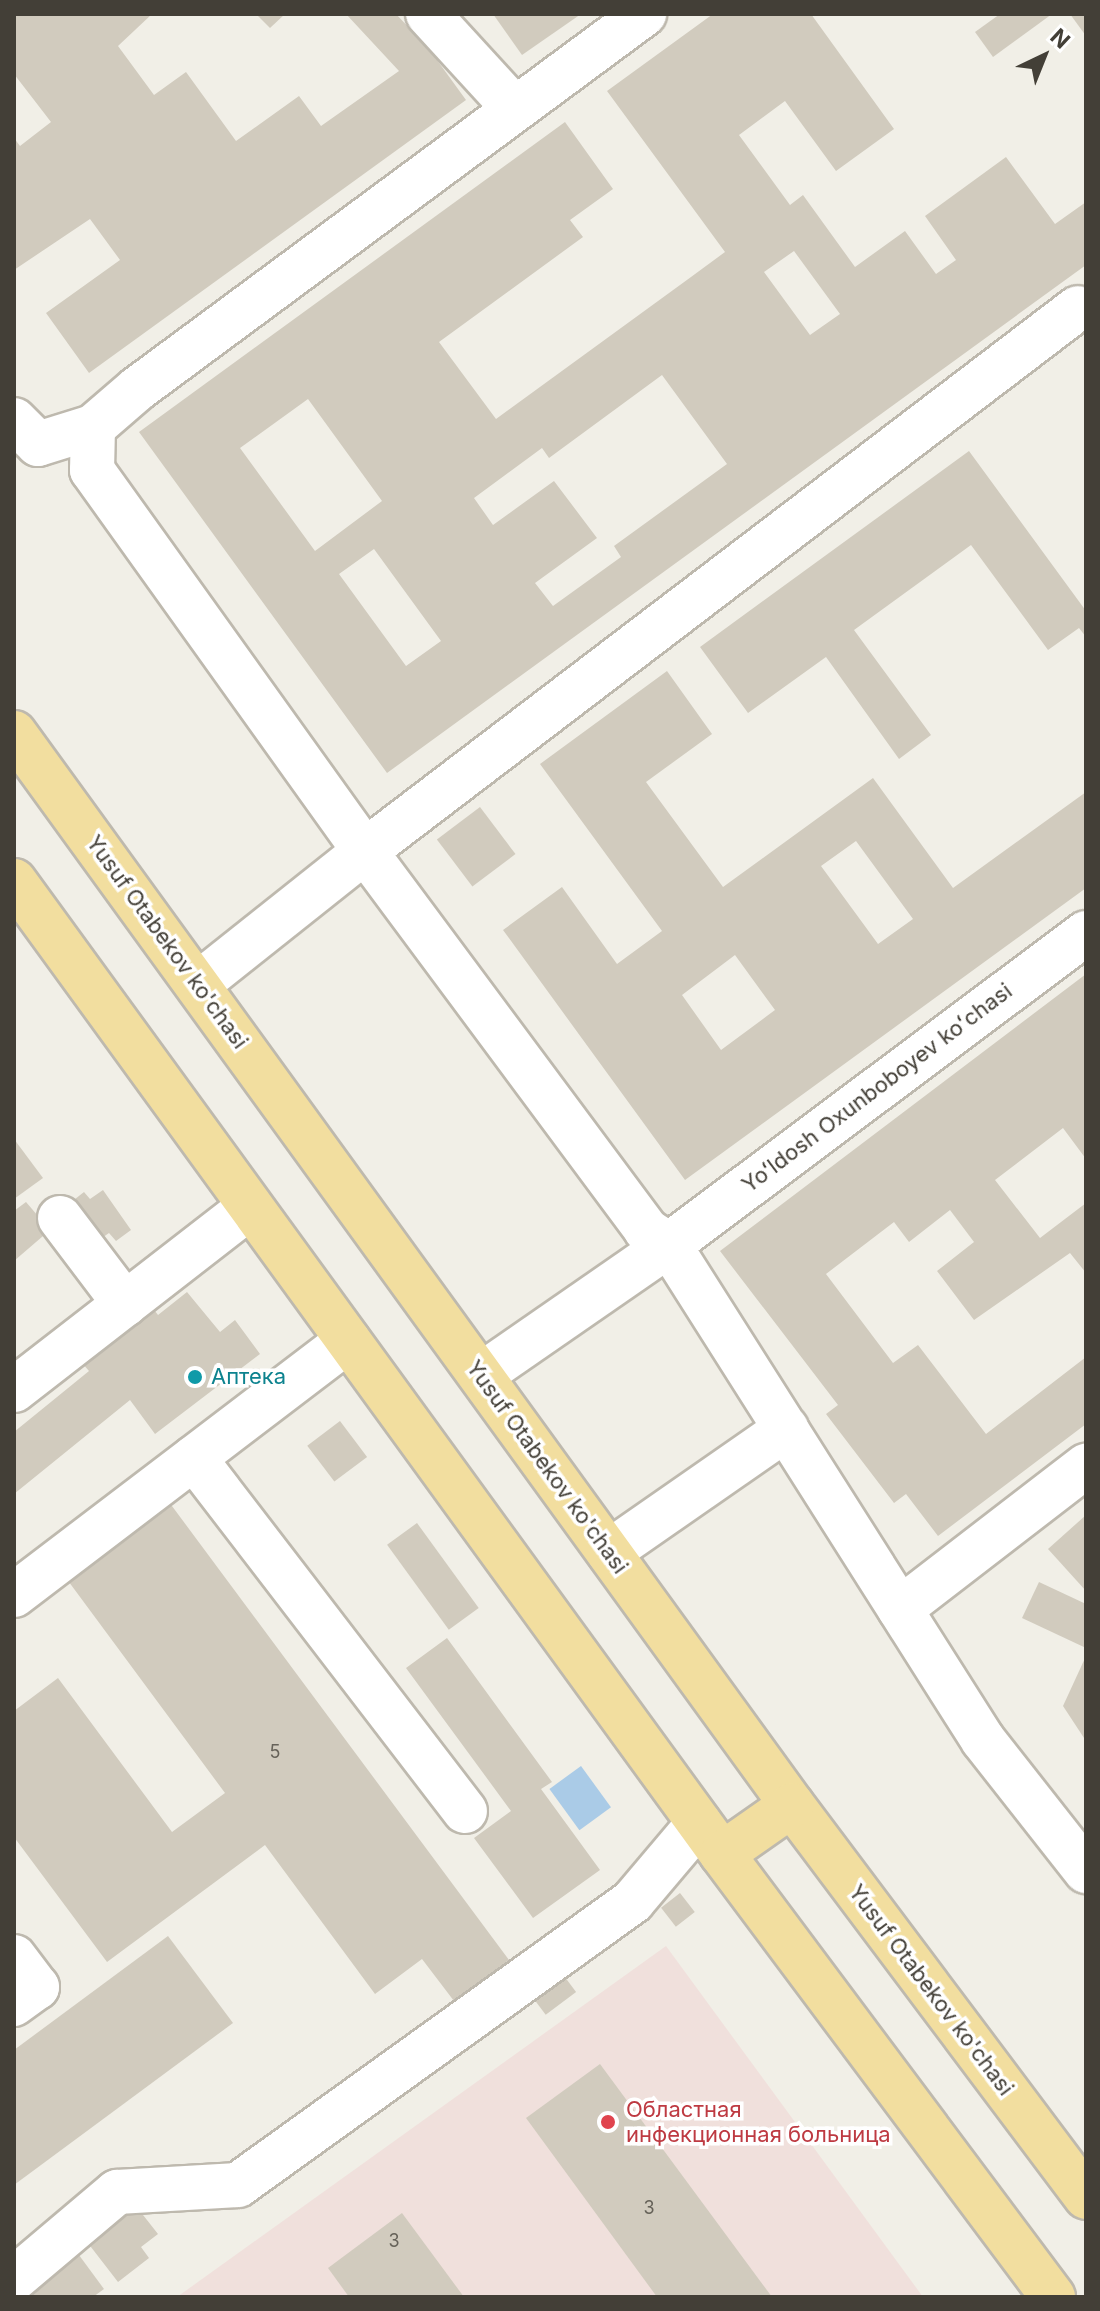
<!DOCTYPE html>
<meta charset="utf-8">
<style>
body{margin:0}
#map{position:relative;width:1100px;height:2311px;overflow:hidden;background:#f1efe7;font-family:Inter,sans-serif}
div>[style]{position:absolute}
.medical>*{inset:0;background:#f0e0dc}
.water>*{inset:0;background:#aacbe7;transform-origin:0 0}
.building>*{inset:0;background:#d1cbbe;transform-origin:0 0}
.roads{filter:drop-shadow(2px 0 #beb9ae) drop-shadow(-2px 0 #beb9ae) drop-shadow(0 2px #beb9ae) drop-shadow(0 -2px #beb9ae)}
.minor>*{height:44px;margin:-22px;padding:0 22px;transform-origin:22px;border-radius:22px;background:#fff}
.major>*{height:44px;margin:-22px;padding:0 22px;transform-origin:22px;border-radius:22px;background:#f2de9f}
.dots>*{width:22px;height:22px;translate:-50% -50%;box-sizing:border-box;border:4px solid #fff;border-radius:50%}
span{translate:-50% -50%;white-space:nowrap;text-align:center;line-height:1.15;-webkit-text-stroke:7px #fff;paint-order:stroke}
.number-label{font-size:18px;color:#666259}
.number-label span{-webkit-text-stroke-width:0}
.street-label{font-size:22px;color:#433f37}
.culture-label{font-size:22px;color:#0d838f}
.left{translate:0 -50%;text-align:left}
.health-label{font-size:22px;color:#be3a42}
.frame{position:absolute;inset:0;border:16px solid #433f37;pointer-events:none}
.north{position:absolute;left:1004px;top:16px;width:80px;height:80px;-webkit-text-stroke:6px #fff;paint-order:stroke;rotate:43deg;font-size:22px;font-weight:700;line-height:32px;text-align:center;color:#433f37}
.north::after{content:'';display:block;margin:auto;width:28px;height:36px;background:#433f37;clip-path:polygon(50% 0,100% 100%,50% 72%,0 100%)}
</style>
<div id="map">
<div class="medical">
<i style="clip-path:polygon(666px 1946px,923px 2297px,177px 2297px)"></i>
</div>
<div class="water">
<i style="left:581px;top:1766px;width:51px;height:39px;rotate:54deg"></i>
</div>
<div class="building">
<i style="clip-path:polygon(14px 14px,152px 14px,118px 46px,154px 95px,186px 72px,236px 141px,299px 96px,321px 126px,399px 71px,346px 14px,396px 14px,429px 49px,466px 100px,89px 373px,46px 313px,120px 260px,90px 219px,14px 270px,14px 138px,20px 146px,51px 122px,14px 74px)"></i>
<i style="clip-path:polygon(256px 14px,285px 14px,270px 28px)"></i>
<i style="clip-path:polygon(493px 14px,581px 14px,522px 55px)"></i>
<i style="clip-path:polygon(evenodd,713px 14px,811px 14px,894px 129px,836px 171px,785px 101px,739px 135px,790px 205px,803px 195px,855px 267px,905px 231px,936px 274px,956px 260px,925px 216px,1006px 157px,1055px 224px,1086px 202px,1086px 265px,387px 773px,139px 432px,565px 122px,613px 189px,570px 220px,583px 237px,439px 342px,496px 419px,691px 277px,725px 252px,607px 91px,713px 14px,794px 251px,840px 314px,810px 335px,764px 272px,794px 251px,713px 14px,662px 375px,727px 464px,614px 546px,621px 557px,553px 606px,535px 583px,597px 538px,554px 481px,493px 525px,474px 498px,542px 448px,549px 458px,662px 375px,713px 14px,308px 399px,382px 501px,315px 551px,240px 448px,308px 399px,713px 14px,374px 549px,441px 641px,406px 666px,339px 574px,374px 549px)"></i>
<i style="clip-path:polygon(1000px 14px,1052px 14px,993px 57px,975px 32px)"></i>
<i style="clip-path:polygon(1070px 14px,1086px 14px,1086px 36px)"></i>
<i style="clip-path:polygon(969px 451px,1086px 611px,1086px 637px,1079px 628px,1048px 650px,971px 545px,854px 630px,931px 735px,899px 759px,826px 657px,748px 713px,700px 647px)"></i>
<i style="clip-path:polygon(evenodd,667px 671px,712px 734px,646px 782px,723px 887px,873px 778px,953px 888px,1086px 792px,1086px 888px,685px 1180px,503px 930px,562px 887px,617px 964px,662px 931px,540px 764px,667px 671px,856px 841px,913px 919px,878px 944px,821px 866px,856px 841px,667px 671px,735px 955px,775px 1010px,721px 1050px,682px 995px,735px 955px)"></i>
<i style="left:480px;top:807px;width:59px;height:54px;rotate:53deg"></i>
<i style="clip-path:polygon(1086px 974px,1086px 1159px,1063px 1128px,995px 1180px,1040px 1238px,1086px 1203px,1086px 1273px,1070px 1253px,974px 1320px,937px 1271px,974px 1242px,950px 1210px,909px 1242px,894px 1222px,826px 1274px,893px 1363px,918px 1345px,986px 1434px,1086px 1357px,1086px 1424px,938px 1536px,906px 1494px,894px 1503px,826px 1414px,838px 1405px,720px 1251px)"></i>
<i style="clip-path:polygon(14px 1139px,43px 1178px,14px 1199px)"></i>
<i style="clip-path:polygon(103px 1190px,131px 1230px,116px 1241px,109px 1233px,96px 1242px,70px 1203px,84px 1192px,90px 1199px)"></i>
<i style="clip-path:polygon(26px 1202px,50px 1230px,14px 1261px,14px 1211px)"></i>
<i style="clip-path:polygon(187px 1292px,220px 1332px,235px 1320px,260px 1354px,155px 1434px,130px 1400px,14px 1494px,14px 1432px,89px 1371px,82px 1363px,152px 1307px,158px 1315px)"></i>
<i style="left:340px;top:1421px;width:45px;height:41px;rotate:53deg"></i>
<i style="clip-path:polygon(169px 1502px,509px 1960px,454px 2001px,422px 1959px,375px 1994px,265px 1845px,107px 1962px,14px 1837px,14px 1711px,58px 1678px,172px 1832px,225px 1793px,66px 1578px)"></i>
<i style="clip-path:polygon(1086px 1515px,1086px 1591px,1048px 1549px)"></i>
<i style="left:417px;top:1523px;width:105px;height:37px;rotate:54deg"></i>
<i style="clip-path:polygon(1039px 1582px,1086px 1604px,1086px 1648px,1022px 1618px)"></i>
<i style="clip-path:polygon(447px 1638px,552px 1782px,541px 1789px,600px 1870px,533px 1918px,474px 1838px,511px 1811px,406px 1668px)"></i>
<i style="clip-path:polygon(1086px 1656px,1086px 1741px,1063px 1706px)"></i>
<i style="left:680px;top:1893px;width:24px;height:24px;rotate:52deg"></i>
<i style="clip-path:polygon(168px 1936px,233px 2023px,14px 2185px,14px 2050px)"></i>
<i style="left:555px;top:1964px;width:35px;height:38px;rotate:53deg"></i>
<i style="clip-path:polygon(600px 2064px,772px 2297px,657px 2297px,526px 2118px)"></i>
<i style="clip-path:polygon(132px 2201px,158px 2234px,141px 2247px,149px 2258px,118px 2282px,84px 2238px)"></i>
<i style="clip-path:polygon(402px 2213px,464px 2297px,349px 2297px,328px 2268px)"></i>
<i style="clip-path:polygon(76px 2251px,104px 2289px,93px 2297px,14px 2297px)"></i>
</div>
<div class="roads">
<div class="minor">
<i style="left:428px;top:14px;width:127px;rotate:47.5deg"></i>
<i style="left:14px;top:420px;width:34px;rotate:45deg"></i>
<i style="left:38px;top:444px;width:58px;rotate:-17.2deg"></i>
<i style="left:93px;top:427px;width:58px;rotate:-40.8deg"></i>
<i style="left:137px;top:389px;width:631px;rotate:-36.49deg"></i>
<i style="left:93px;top:427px;width:43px;rotate:91.3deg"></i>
<i style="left:92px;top:470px;width:469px;rotate:54.4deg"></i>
<i style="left:365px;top:851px;width:472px;rotate:53.4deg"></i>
<i style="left:646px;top:1230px;width:27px;rotate:33deg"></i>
<i style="left:669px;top:1245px;width:586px;rotate:57.61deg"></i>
<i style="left:983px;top:1740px;width:167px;rotate:51.8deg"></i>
<i style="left:198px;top:984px;width:213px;rotate:-38.5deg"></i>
<i style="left:365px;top:851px;width:896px;rotate:-37.29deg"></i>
<i style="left:60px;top:1218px;width:108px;rotate:52.9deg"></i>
<i style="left:481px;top:1375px;width:229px;rotate:-34.7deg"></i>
<i style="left:669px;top:1245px;width:521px;rotate:-36.8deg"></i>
<i style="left:14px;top:1390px;width:299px;rotate:-37.8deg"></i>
<i style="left:194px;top:1458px;width:445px;rotate:52.5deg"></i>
<i style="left:609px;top:1552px;width:216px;rotate:-34.8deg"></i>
<i style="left:14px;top:1595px;width:420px;rotate:-37.3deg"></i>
<i style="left:900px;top:1609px;width:235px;rotate:-37.6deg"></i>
<i style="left:14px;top:1957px;width:38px;rotate:53deg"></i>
<i style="left:37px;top:1987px;width:29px;rotate:144deg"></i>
<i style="left:14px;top:2279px;width:135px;rotate:-40.2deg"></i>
<i style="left:117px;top:2192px;width:121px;rotate:-3.3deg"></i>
<i style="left:238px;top:2185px;width:486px;rotate:-35.7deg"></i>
<i style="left:633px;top:1901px;width:102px;rotate:-49.8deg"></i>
</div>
<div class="major">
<i style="left:14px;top:733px;width:1325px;rotate:54.03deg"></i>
<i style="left:792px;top:1805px;width:490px;rotate:53.1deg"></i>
<i style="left:14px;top:881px;width:1203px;rotate:53.96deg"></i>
<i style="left:722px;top:1854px;width:553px;rotate:53.23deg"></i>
<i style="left:722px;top:1854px;width:85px;rotate:-35deg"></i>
</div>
</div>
<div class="dots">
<i style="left:195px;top:1377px;background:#0f9aa8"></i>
<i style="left:608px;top:2122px;background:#e0444e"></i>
</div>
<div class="number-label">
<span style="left:275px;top:1752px">5</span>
<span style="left:649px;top:2208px">3</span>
<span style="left:394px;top:2241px">3</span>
</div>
<div class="street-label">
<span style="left:167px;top:942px;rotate:54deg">Yusuf Otabekov ko'chasi</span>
<span style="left:877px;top:1088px;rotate:-37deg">Yoʻldosh Oxunboboyev koʻchasi</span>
<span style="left:547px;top:1467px;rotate:54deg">Yusuf Otabekov ko'chasi</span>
<span style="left:931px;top:1990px;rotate:53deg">Yusuf Otabekov ko'chasi</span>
</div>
<div class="culture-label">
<span class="left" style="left:211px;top:1377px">Аптека</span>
</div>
<div class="health-label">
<span class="left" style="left:626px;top:2122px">Областная<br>инфекционная больница</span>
</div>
<div class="frame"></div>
<div class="north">N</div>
</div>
